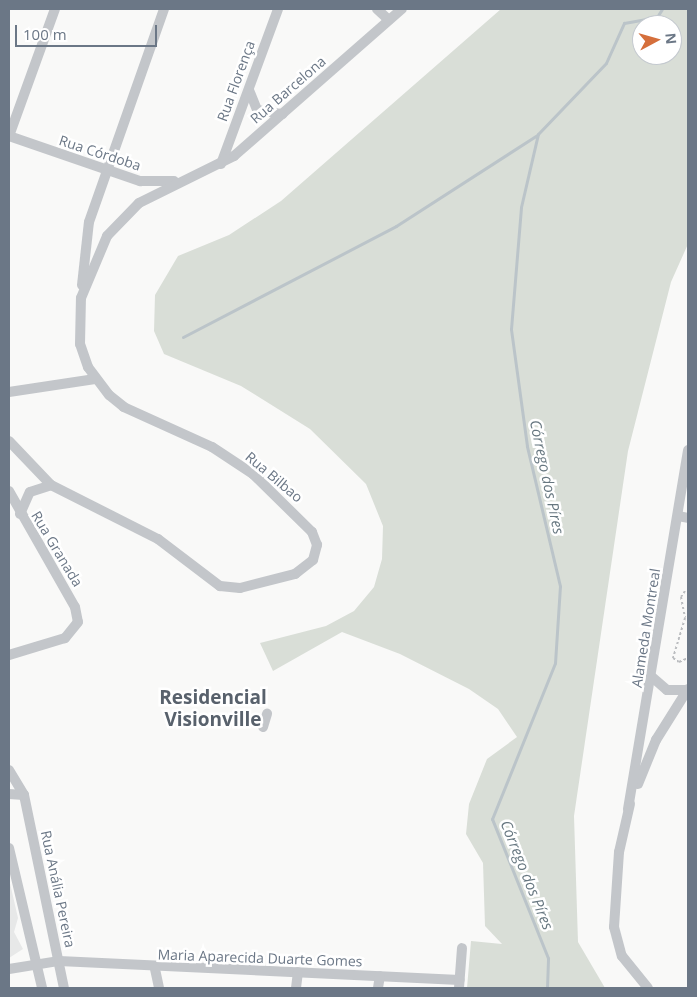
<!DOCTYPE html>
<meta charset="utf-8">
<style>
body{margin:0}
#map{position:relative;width:697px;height:997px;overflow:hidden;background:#f9f9f8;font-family:"Open Sans",sans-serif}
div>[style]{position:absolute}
.built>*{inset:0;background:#e7e8e8}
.green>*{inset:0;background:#d9ded7}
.stream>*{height:3px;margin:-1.5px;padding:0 1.5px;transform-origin:1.5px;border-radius:1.5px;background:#bbc4c9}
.path>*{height:2px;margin-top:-1px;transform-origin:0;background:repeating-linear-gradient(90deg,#bbbdc0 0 2.5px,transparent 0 5px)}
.minor>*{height:10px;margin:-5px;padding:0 5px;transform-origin:5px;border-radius:5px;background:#c3c6ca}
span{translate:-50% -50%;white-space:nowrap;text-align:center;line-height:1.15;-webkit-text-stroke:5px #fff;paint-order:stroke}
.street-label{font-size:14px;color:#6b7786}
.water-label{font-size:15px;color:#677780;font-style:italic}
.district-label{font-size:19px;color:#58616c;font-weight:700}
.frame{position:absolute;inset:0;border:10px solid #6b7786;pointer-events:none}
.north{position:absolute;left:632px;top:15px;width:50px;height:50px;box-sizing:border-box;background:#fff;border:1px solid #c4c9cf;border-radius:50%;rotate:84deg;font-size:14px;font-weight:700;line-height:20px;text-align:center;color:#6b7786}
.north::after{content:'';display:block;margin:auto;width:18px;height:22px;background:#d56f3c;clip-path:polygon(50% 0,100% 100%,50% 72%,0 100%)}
.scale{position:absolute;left:15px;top:25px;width:142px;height:22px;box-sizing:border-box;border:2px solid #6b7786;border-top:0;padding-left:6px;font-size:15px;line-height:18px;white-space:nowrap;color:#6b7786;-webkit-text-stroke:4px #fff;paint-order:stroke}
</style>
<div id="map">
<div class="built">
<i style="clip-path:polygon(9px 879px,18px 918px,14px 932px,23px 949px,9px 958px)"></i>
</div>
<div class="green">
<i style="clip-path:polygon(evenodd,501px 9px,688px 9px,688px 244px,671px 282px,628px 451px,574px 816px,578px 942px,605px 988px,467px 988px,471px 941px,502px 944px,485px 926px,483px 863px,466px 834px,469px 804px,487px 759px,517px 737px,498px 709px,469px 689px,400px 654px,342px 632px,273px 671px,260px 643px,326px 626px,354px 611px,374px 587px,382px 559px,383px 526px,366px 484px,310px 429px,241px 386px,164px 354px,154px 331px,155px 295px,178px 256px,229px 235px,281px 201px,501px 9px,642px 25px,672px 25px,672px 55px,642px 55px,642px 25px)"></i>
</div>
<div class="stream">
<i style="left:183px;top:337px;width:240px;rotate:-27.5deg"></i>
<i style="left:396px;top:226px;width:168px;rotate:-32.8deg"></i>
<i style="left:547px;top:988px;width:30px;rotate:-88deg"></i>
<i style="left:548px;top:958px;width:150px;rotate:-111.9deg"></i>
<i style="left:492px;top:819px;width:168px;rotate:-68deg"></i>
<i style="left:555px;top:663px;width:77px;rotate:-86.3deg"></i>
<i style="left:560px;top:586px;width:144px;rotate:-103.3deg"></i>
<i style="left:527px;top:446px;width:118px;rotate:-97.8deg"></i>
<i style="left:511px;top:329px;width:122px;rotate:-85.3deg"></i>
<i style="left:521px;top:207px;width:75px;rotate:-76.9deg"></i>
<i style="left:538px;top:134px;width:98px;rotate:-46.2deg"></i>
<i style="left:606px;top:63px;width:44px;rotate:-65.8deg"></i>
<i style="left:624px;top:23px;width:34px;rotate:-10deg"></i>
<i style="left:657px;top:17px;width:9px;rotate:-58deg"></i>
</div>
<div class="path">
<i style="left:688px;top:550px;width:14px;rotate:90deg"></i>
<i style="left:685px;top:591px;width:7px;rotate:124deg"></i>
<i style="left:681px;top:597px;width:21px;rotate:79deg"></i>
<i style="left:685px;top:618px;width:42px;rotate:106.7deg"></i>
<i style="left:673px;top:658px;width:7px;rotate:34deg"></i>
<i style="left:679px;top:662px;width:10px;rotate:-24deg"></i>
</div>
<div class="minor">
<i style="left:377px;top:9px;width:16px;rotate:43deg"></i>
<i style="left:249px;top:90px;width:22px;rotate:68deg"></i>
<i style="left:257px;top:110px;width:26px;rotate:9deg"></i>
<i style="left:9px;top:136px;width:139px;rotate:19deg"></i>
<i style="left:140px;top:181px;width:34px"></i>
<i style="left:9px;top:136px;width:135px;rotate:-70.1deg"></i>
<i style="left:221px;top:164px;width:165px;rotate:-69.8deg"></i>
<i style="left:82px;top:285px;width:63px;rotate:-83.7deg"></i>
<i style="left:89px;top:222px;width:226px;rotate:-70.6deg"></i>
<i style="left:9px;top:392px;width:87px;rotate:-8.6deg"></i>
<i style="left:9px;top:441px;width:61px;rotate:46.3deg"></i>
<i style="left:51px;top:485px;width:120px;rotate:26.8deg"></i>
<i style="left:158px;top:539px;width:78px;rotate:37.2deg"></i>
<i style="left:220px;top:586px;width:20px;rotate:6deg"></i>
<i style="left:240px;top:588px;width:57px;rotate:-14.3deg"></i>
<i style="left:295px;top:574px;width:23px;rotate:-38deg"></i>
<i style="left:313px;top:560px;width:16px;rotate:-75deg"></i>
<i style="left:317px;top:545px;width:14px;rotate:-111deg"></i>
<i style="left:312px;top:532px;width:83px;rotate:-135.5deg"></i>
<i style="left:253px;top:474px;width:49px;rotate:-146.6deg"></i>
<i style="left:212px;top:447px;width:97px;rotate:-155.6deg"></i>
<i style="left:124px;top:407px;width:19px;rotate:-141deg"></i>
<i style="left:109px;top:395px;width:35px;rotate:-127deg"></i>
<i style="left:88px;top:367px;width:24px;rotate:-109deg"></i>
<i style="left:80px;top:344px;width:46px;rotate:-88.8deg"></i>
<i style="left:81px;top:298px;width:67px;rotate:-67.2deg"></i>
<i style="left:107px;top:236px;width:46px;rotate:-45.9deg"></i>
<i style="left:139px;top:203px;width:106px;rotate:-26.3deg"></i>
<i style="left:234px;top:156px;width:223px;rotate:-41.2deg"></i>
<i style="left:9px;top:491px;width:133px;rotate:60.4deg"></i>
<i style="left:75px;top:607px;width:15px;rotate:79deg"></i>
<i style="left:78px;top:622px;width:21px;rotate:129deg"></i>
<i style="left:65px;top:638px;width:59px;rotate:163.1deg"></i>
<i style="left:20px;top:514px;width:24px;rotate:-66deg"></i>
<i style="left:30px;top:492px;width:22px;rotate:-18deg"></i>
<i style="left:678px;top:516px;width:10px;rotate:11deg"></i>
<i style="left:652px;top:677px;width:20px;rotate:41deg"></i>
<i style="left:667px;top:690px;width:20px"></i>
<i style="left:263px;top:727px;width:14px;rotate:-73deg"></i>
<i style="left:9px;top:770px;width:29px;rotate:59deg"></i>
<i style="left:24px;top:795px;width:197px;rotate:78.3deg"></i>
<i style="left:638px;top:784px;width:48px;rotate:-67.8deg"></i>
<i style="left:656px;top:740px;width:60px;rotate:-57.9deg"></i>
<i style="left:9px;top:794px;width:15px;rotate:4deg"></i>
<i style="left:630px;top:804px;width:49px;rotate:102.9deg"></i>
<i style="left:619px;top:852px;width:75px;rotate:93.8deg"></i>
<i style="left:614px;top:927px;width:30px;rotate:75deg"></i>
<i style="left:622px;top:956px;width:41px;rotate:50.9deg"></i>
<i style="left:628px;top:809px;width:364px;rotate:-80.5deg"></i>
<i style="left:9px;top:848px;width:144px;rotate:76.7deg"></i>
<i style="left:9px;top:969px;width:51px;rotate:-9.1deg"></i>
<i style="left:59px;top:961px;width:401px;rotate:2.7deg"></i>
<i style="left:155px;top:969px;width:19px;rotate:78deg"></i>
<i style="left:296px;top:988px;width:16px;rotate:-83deg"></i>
<i style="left:378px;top:988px;width:12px;rotate:-81deg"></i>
<i style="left:459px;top:988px;width:40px;rotate:-85.7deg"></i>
</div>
<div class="street-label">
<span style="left:236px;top:81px;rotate:-70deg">Rua Florença</span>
<span style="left:288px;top:90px;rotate:-41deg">Rua Barcelona</span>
<span style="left:100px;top:153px;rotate:18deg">Rua Córdoba</span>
<span style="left:274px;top:477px;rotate:40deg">Rua Bilbao</span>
<span style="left:57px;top:549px;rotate:59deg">Rua Granada</span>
<span style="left:646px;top:628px;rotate:-81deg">Alameda Montreal</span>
<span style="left:58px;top:889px;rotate:78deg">Rua Anália Pereira</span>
<span style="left:260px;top:958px;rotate:2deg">Maria Aparecida Duarte Gomes</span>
</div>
<div class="water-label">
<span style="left:547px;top:477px;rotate:78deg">Córrego dos Píres</span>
<span style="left:527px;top:875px;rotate:68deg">Córrego dos Píres</span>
</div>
<div class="district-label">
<span style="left:213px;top:709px">Residencial<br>Visionville</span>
</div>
<div class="frame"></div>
<div class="north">N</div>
<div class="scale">100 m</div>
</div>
